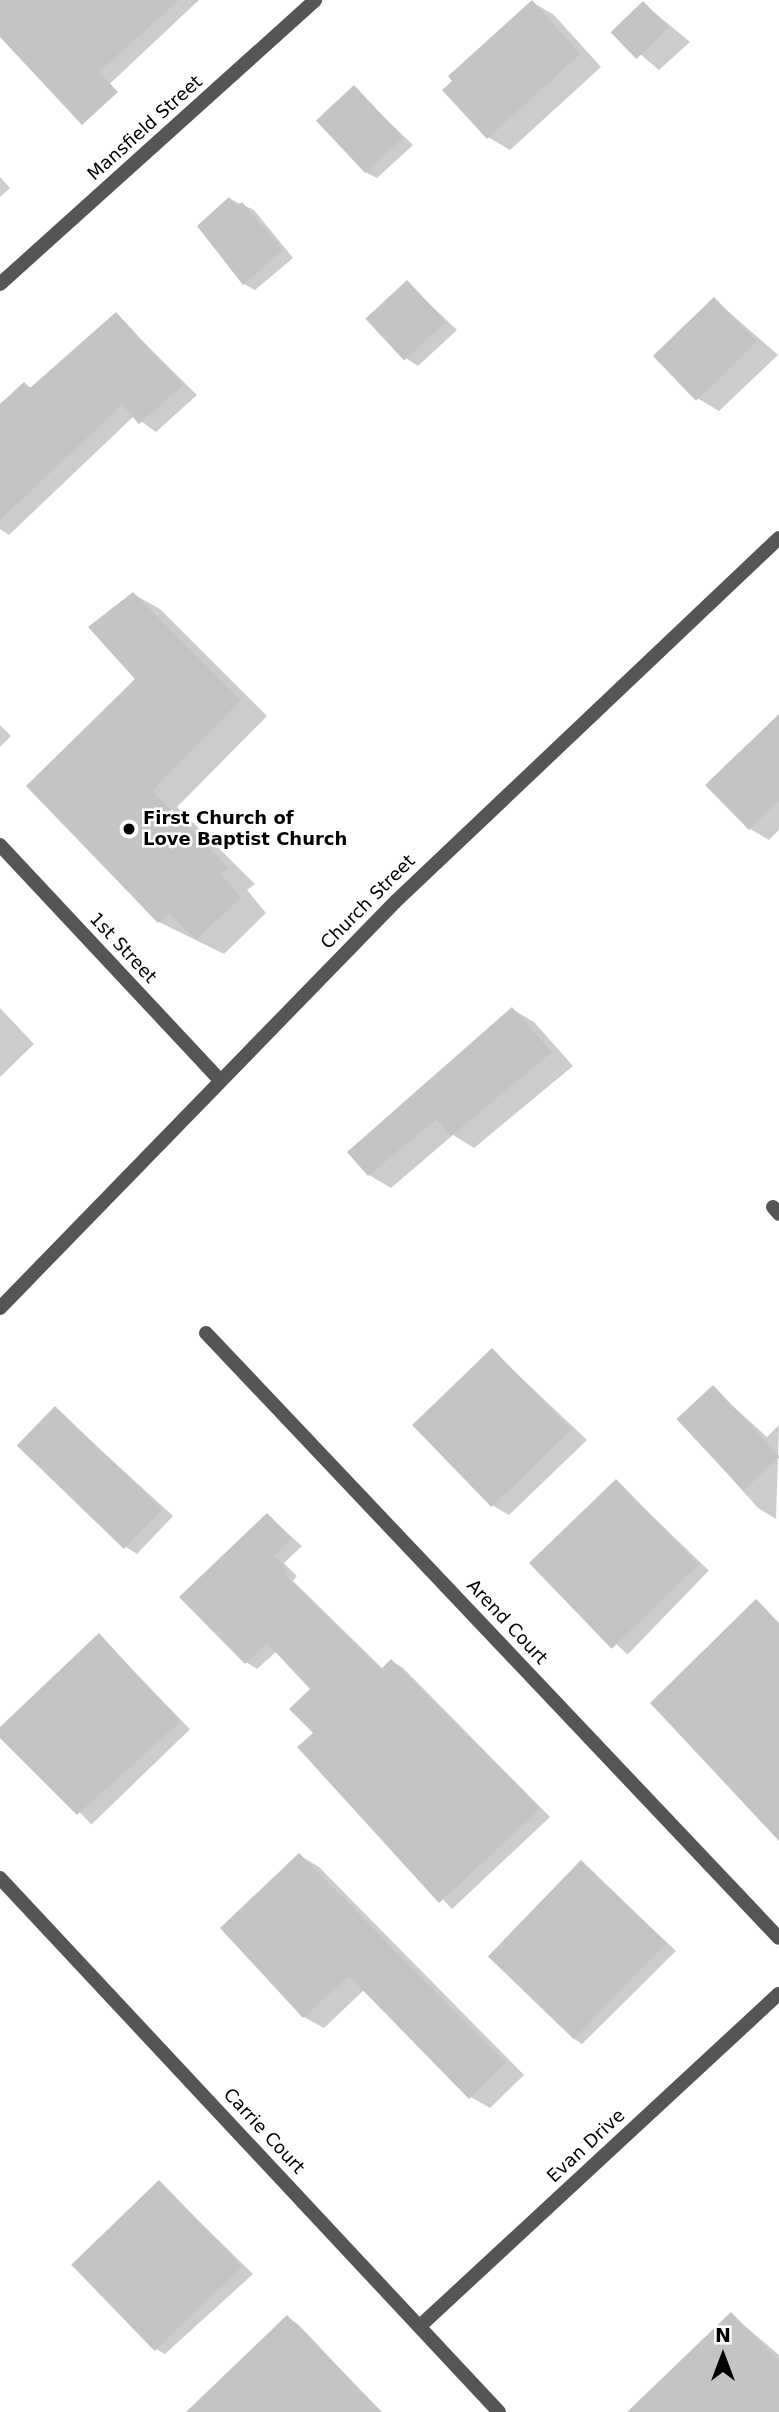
<!DOCTYPE html>
<style>
body{margin:0}
#map{position:relative;width:779px;height:2412px;overflow:hidden;background:#fff;font-family:"DejaVu Sans",sans-serif}
div>[style]{position:absolute}
.shadow>*{inset:0;background:#0003;transform-origin:0 0}
.building>*{inset:0;background:#c4c4c4;transform-origin:0 0}
.minor>*{height:14px;margin:-7px;padding:0 7px;transform-origin:7px;border-radius:7px;background:#555}
.dots>*{width:19px;height:19px;translate:-50% -50%;box-sizing:border-box;border:4px solid #fff;border-radius:50%}
span{translate:-50% -50%;white-space:nowrap;text-align:center;line-height:1.15;-webkit-text-stroke:5px #fff;paint-order:stroke}
.street-label{font-size:18px;color:#000}
.poi-label{font-size:18px;color:#000;font-weight:700}
.left{translate:0 -50%;text-align:left}
.north{position:absolute;left:688px;top:2321px;width:70px;height:70px;-webkit-text-stroke:5px #fff;paint-order:stroke;rotate:0deg;font-size:19px;font-weight:700;line-height:28px;text-align:center;color:#000}
.north::after{content:'';display:block;margin:auto;width:24px;height:32px;background:#000;clip-path:polygon(50% 0,100% 100%,50% 72%,0 100%)}
</style>
<div id="map">
<div class="shadow">
<i style="clip-path:polygon(41px 0,199px 0,100px 93px)"></i>
<i style="clip-path:polygon(532px 2px,554px 15px,601px 67px,510px 150px,488px 137px,454px 81px)"></i>
<i style="clip-path:polygon(643px 3px,690px 42px,659px 70px,613px 31px)"></i>
<i style="clip-path:polygon(354px 88px,413px 145px,377px 178px,365px 172px)"></i>
<i style="clip-path:polygon(0 177px,10px 188px,0 197px)"></i>
<i style="clip-path:polygon(230px 199px,254px 210px,293px 258px,255px 290px,244px 284px)"></i>
<i style="clip-path:polygon(407px 283px,457px 330px,418px 366px,407px 359px)"></i>
<i style="clip-path:polygon(714px 299px,778px 355px,719px 411px,697px 398px)"></i>
<i style="clip-path:polygon(116px 315px,197px 395px,156px 432px,134px 416px,9px 535px,0 529px,0 406px,24px 384px,32px 388px)"></i>
<i style="clip-path:polygon(133px 594px,160px 609px,267px 716px,177px 807px,255px 884px,247px 890px,266px 913px,224px 954px,159px 922px,28px 786px,137px 680px)"></i>
<i style="clip-path:polygon(0 725px,11px 736px,0 747px)"></i>
<i style="clip-path:polygon(779px 731px,779px 830px,769px 840px,750px 829px)"></i>
<i style="clip-path:polygon(0 1008px,34px 1044px,0 1077px)"></i>
<i style="clip-path:polygon(512px 1009px,534px 1022px,573px 1066px,474px 1148px,453px 1135px,391px 1188px,369px 1175px)"></i>
<i style="clip-path:polygon(492px 1350px,587px 1440px,509px 1515px,492px 1505px)"></i>
<i style="clip-path:polygon(713px 1388px,767px 1437px,779px 1425px,776px 1519px,758px 1508px,680px 1420px)"></i>
<i style="clip-path:polygon(55px 1408px,173px 1516px,137px 1554px,126px 1547px)"></i>
<i style="left:616px;top:1481px;width:129px;height:117px;rotate:44deg"></i>
<i style="clip-path:polygon(267px 1515px,302px 1546px,284px 1563px,297px 1576px,293px 1581px,383px 1669px,392px 1661px,403px 1668px,550px 1817px,452px 1909px,300px 1748px,315px 1733px,313px 1690px,277px 1651px,257px 1669px,246px 1662px)"></i>
<i style="left:99px;top:1635px;width:131px;height:137px;rotate:46deg"></i>
<i style="clip-path:polygon(299px 1855px,319px 1867px,524px 2075px,490px 2108px,471px 2097px,365px 1989px,324px 2028px,304px 2017px,222px 1928px)"></i>
<i style="clip-path:polygon(581px 1862px,676px 1951px,582px 2044px,571px 2037px)"></i>
<i style="clip-path:polygon(159px 2182px,253px 2274px,165px 2354px,154px 2348px)"></i>
<i style="clip-path:polygon(732px 2315px,779px 2355px,779px 2412px,659px 2412px)"></i>
<i style="clip-path:polygon(287px 2318px,298px 2324px,381px 2412px,206px 2412px)"></i>
</div>
<div class="building">
<i style="clip-path:polygon(0 0,179px 0,99px 72px,118px 92px,82px 125px,0 37px)"></i>
<i style="clip-path:polygon(532px 0,580px 54px,487px 139px,442px 90px,452px 81px,448px 76px)"></i>
<i style="left:643px;top:1px;width:37px;height:45px;rotate:46deg"></i>
<i style="left:354px;top:85px;width:72px;height:52px;rotate:47deg"></i>
<i style="clip-path:polygon(229px 197px,237px 206px,242px 202px,283px 250px,243px 285px,197px 226px)"></i>
<i style="left:407px;top:280px;width:57px;height:57px;rotate:47deg"></i>
<i style="left:714px;top:297px;width:62px;height:85px;rotate:46deg"></i>
<i style="clip-path:polygon(116px 312px,183px 385px,139px 424px,122px 405px,0 520px,0 404px,24px 382px,30px 388px)"></i>
<i style="clip-path:polygon(133px 592px,241px 700px,152px 791px,229px 868px,221px 874px,241px 897px,196px 940px,169px 913px,158px 923px,26px 786px,135px 679px,88px 627px)"></i>
<i style="clip-path:polygon(779px 714px,779px 801px,749px 830px,705px 785px)"></i>
<i style="clip-path:polygon(512px 1007px,552px 1052px,451px 1136px,436px 1119px,368px 1176px,347px 1152px)"></i>
<i style="left:492px;top:1348px;width:114px;height:111px;rotate:46deg"></i>
<i style="left:713px;top:1385px;width:98px;height:50px;rotate:47deg"></i>
<i style="left:55px;top:1406px;width:149px;height:55px;rotate:44deg"></i>
<i style="left:616px;top:1479px;width:119px;height:121px;rotate:46deg"></i>
<i style="clip-path:polygon(267px 1513px,292px 1538px,274px 1556px,287px 1569px,283px 1573px,381px 1669px,391px 1659px,540px 1809px,439px 1903px,297px 1747px,313px 1733px,289px 1709px,310px 1689px,267px 1643px,245px 1664px,179px 1597px)"></i>
<i style="clip-path:polygon(756px 1599px,779px 1623px,779px 1841px,650px 1703px)"></i>
<i style="clip-path:polygon(99px 1633px,180px 1722px,77px 1815px,0 1738px,0 1727px)"></i>
<i style="clip-path:polygon(299px 1853px,506px 2063px,469px 2099px,349px 1976px,303px 2018px,220px 1928px)"></i>
<i style="left:581px;top:1860px;width:119px;height:134px;rotate:44deg"></i>
<i style="left:159px;top:2180px;width:120px;height:122px;rotate:46deg"></i>
<i style="clip-path:polygon(731px 2312px,779px 2361px,779px 2412px,627px 2412px)"></i>
<i style="clip-path:polygon(287px 2315px,382px 2412px,186px 2412px)"></i>
</div>
<div class="minor">
<i style="left:0;top:284px;width:424px;rotate:-42deg"></i>
<i style="left:0;top:845px;width:319px;rotate:46.9deg"></i>
<i style="left:773px;top:1207px;width:9px;rotate:49deg"></i>
<i style="left:0;top:1308px;width:566px;rotate:-45.79deg"></i>
<i style="left:395px;top:902px;width:529px;rotate:-43.47deg"></i>
<i style="left:206px;top:1333px;width:833px;rotate:46.56deg"></i>
<i style="left:0;top:1878px;width:731px;rotate:46.94deg"></i>
<i style="left:420px;top:2326px;width:489px;rotate:-42.8deg"></i>
</div>
<div class="dots">
<i style="left:129px;top:829px;background:#000"></i>
</div>
<div class="street-label">
<span style="left:145px;top:128px;rotate:-42deg">Mansfield Street</span>
<span style="left:368px;top:902px;rotate:-45deg">Church Street</span>
<span style="left:123px;top:948px;rotate:47deg">1st Street</span>
<span style="left:507px;top:1622px;rotate:47deg">Arend Court</span>
<span style="left:264px;top:2131px;rotate:47deg">Carrie Court</span>
<span style="left:586px;top:2146px;rotate:-43deg">Evan Drive</span>
</div>
<div class="poi-label">
<span class="left" style="left:143px;top:829px">First Church of<br>Love Baptist Church</span>
</div>
<div class="north">N</div>
</div>
